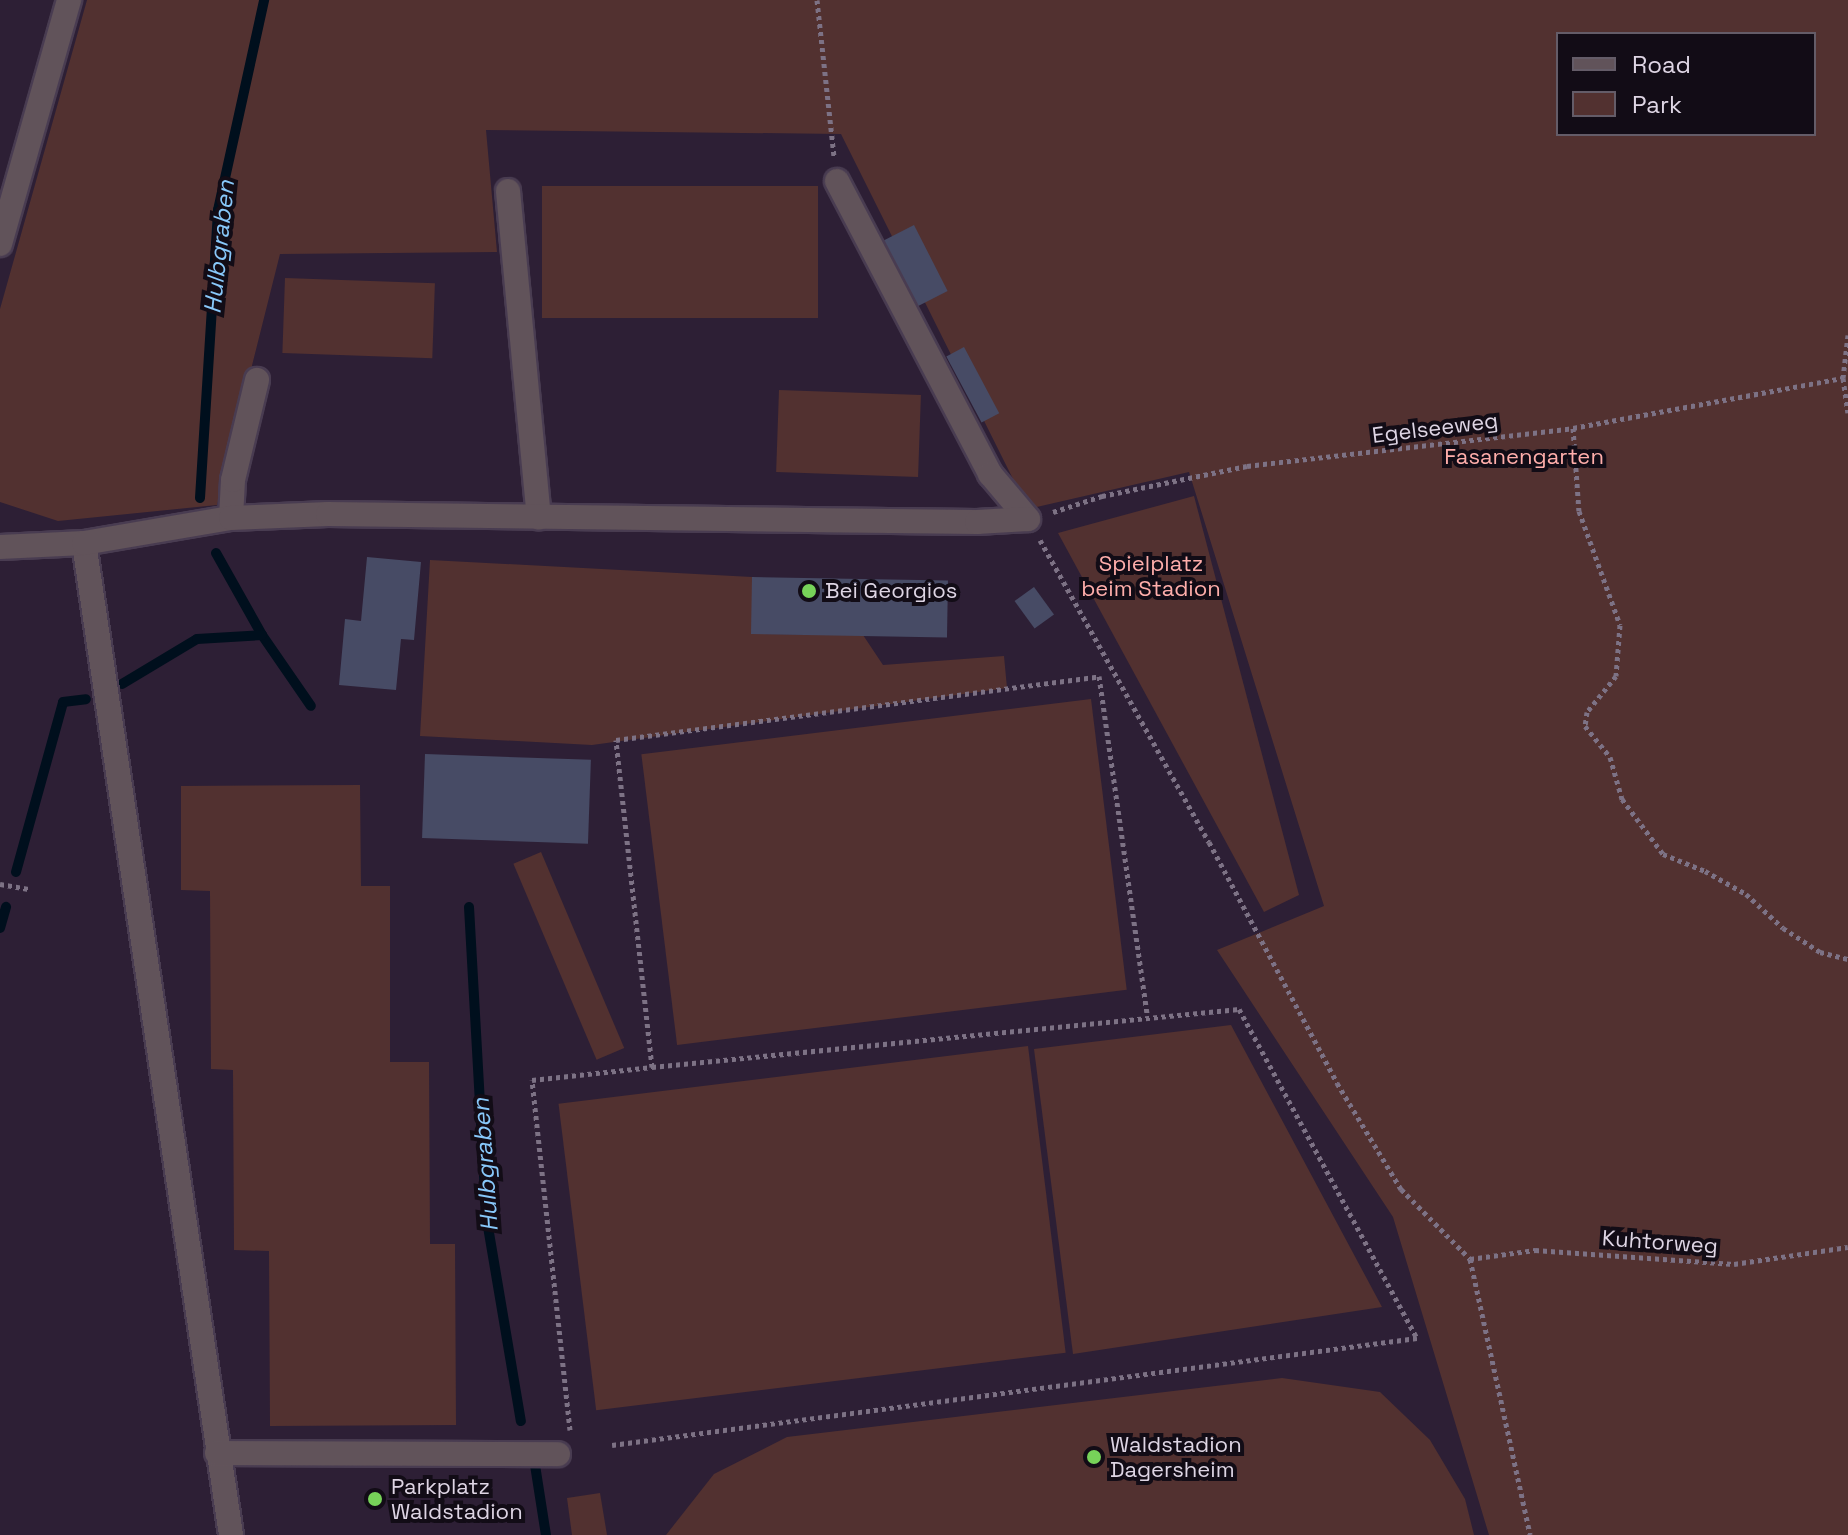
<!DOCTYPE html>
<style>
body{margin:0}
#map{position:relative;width:1848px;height:1535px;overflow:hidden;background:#2d1f35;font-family:"Space Grotesk",sans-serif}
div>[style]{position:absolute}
.green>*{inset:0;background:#523130;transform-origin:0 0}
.stream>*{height:10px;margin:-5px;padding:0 5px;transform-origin:5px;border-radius:5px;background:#000f1d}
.building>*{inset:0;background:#474b65;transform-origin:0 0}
.path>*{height:5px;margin-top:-2.5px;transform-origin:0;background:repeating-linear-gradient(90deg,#7d7285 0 4px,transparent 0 8px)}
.roads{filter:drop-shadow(2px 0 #493c51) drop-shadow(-2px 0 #493c51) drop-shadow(0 2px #493c51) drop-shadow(0 -2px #493c51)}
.minor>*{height:24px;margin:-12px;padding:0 12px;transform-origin:12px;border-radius:12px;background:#61535a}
.dots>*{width:22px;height:22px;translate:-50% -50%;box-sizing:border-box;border:4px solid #120c16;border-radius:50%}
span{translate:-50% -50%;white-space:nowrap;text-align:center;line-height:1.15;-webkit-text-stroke:8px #120c16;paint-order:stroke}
.street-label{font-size:22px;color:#ded5e4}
.park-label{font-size:22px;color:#ffaeab}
.poi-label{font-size:22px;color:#ded5e4}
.left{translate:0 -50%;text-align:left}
.water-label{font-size:24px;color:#88c8fa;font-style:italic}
.legend{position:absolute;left:1556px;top:32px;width:260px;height:104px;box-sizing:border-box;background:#120c16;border:2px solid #645c68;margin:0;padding:10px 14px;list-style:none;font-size:24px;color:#ded5e4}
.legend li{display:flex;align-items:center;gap:16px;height:40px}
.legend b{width:40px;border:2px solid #645c68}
</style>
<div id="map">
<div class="green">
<i style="clip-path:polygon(evenodd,87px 0,1848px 0,1848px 1535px,1489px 1535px,1393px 1217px,1217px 950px,1324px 906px,1189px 472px,1028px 509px,841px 134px,486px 130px,497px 252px,280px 254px,217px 505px,58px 521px,0 502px,0 309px,87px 0,1558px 34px,1814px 34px,1814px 134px,1558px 134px,1558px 34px)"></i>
<i style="left:818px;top:186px;width:132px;height:276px;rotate:90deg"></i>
<i style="left:285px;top:278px;width:150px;height:75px;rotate:2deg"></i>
<i style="left:779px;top:390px;width:142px;height:82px;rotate:2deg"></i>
<i style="clip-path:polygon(1194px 496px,1299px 895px,1264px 912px,1058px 533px)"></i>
<i style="clip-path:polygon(430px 560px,752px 577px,752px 634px,863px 635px,883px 665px,1004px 656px,1007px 688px,592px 745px,420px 736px)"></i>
<i style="left:1091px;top:699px;width:293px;height:453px;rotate:83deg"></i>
<i style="clip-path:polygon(360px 785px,361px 886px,390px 886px,390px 1062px,429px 1062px,430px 1244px,455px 1244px,456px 1425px,270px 1426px,269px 1251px,234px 1250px,233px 1070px,211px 1069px,210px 891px,181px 890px,181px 786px)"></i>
<i style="left:541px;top:852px;width:213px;height:30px;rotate:67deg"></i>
<i style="clip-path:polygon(1231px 1025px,1382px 1307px,1073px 1354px,1034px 1049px)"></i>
<i style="left:1028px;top:1046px;width:309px;height:473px;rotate:83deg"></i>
<i style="clip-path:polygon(1282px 1378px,1380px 1392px,1430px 1440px,1465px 1499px,1474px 1535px,666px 1535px,714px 1474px,787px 1437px)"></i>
<i style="clip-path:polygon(600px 1493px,607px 1535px,572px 1535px,567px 1498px)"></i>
</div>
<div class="stream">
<i style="left:200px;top:498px;width:289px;rotate:-86.4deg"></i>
<i style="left:218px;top:210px;width:215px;rotate:-77.6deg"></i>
<i style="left:216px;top:553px;width:94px;rotate:60.7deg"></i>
<i style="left:262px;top:635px;width:86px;rotate:55.4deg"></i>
<i style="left:122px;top:684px;width:87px;rotate:-31deg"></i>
<i style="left:197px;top:639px;width:65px;rotate:-3.5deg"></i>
<i style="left:16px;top:872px;width:176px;rotate:-74.5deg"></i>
<i style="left:63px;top:702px;width:23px;rotate:-7deg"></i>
<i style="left:469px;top:907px;width:308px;rotate:86.8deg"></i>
<i style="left:486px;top:1215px;width:209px;rotate:80.4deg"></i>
<i style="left:0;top:928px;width:22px;rotate:-74deg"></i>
<i style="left:535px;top:1465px;width:71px;rotate:81.1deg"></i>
</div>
<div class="building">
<i style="left:914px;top:225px;width:74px;height:39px;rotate:63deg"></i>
<i style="left:964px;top:347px;width:75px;height:20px;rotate:62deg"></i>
<i style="clip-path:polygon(367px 557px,421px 562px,414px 640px,401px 639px,396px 690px,339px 685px,345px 619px,361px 621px)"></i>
<i style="left:752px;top:577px;width:196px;height:57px;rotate:1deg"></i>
<i style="left:1034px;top:587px;width:34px;height:24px;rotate:54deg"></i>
<i style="left:425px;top:754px;width:166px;height:84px;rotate:2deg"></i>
</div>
<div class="path">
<i style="left:817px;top:0;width:157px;rotate:83.8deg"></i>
<i style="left:1848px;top:335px;width:43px;rotate:96.6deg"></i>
<i style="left:1843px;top:378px;width:35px;rotate:82deg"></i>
<i style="left:1573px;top:428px;width:83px;rotate:85.9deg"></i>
<i style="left:1579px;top:511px;width:121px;rotate:70.2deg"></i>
<i style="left:1620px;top:625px;width:51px;rotate:94.5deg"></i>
<i style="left:1616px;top:676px;width:46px;rotate:128.9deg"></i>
<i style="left:1587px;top:712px;width:14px;rotate:98deg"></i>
<i style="left:1585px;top:726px;width:40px;rotate:51deg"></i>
<i style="left:1610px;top:757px;width:44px;rotate:74.1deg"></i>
<i style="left:1622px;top:799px;width:69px;rotate:53.3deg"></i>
<i style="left:1663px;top:854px;width:45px;rotate:22deg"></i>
<i style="left:1705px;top:871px;width:47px;rotate:29.3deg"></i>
<i style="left:1746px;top:894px;width:50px;rotate:42.6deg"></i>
<i style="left:1783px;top:928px;width:44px;rotate:33deg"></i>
<i style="left:1820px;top:952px;width:29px;rotate:14deg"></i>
<i style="left:1053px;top:512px;width:52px;rotate:-18.1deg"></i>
<i style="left:1102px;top:496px;width:148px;rotate:-11.7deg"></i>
<i style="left:1247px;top:466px;width:328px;rotate:-6.6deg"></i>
<i style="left:1573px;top:428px;width:280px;rotate:-10.5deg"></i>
<i style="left:1040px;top:540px;width:346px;rotate:60.8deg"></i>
<i style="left:1209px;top:842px;width:273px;rotate:62deg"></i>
<i style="left:1337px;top:1083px;width:124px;rotate:58.9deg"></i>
<i style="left:1401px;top:1189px;width:98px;rotate:45.4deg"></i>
<i style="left:1470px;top:1259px;width:282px;rotate:77.7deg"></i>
<i style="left:0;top:884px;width:29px;rotate:10deg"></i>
<i style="left:652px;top:1067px;width:329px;rotate:-96.3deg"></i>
<i style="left:616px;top:740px;width:487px;rotate:-7.5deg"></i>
<i style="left:1099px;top:676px;width:342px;rotate:81.9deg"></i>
<i style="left:1470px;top:1259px;width:66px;rotate:-7.9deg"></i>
<i style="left:1535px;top:1250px;width:199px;rotate:4deg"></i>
<i style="left:1734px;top:1264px;width:115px;rotate:-8.5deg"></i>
<i style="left:570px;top:1430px;width:352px;rotate:-96.2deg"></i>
<i style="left:532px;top:1080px;width:121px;rotate:-6.2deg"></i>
<i style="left:652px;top:1067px;width:590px;rotate:-5.64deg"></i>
<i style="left:1239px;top:1009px;width:374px;rotate:61.6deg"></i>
<i style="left:1417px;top:1338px;width:812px;rotate:172.43deg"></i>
</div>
<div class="roads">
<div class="minor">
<i style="left:837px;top:181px;width:331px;rotate:62.4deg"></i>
<i style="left:990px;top:474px;width:59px;rotate:49.8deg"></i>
<i style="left:508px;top:191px;width:328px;rotate:84.6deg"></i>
<i style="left:0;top:244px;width:254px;rotate:-74.2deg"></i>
<i style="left:231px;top:518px;width:38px;rotate:-87deg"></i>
<i style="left:233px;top:480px;width:103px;rotate:-76.5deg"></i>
<i style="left:84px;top:543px;width:1003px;rotate:81.57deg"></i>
<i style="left:0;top:547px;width:84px;rotate:-2.7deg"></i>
<i style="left:84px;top:543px;width:149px;rotate:-9.7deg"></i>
<i style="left:231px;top:518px;width:97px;rotate:-2.4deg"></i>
<i style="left:328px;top:514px;width:649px;rotate:0.71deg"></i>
<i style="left:977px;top:522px;width:51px;rotate:-3.4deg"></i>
<i style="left:217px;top:1453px;width:341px;rotate:0.2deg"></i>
</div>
</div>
<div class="dots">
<i style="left:809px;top:591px;background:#77d259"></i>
<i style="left:1094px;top:1457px;background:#77d259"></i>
<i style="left:375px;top:1499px;background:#77d259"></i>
</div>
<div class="street-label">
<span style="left:1435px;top:428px;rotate:-7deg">Egelseeweg</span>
<span style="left:1660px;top:1242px;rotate:4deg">Kuhtorweg</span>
</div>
<div class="park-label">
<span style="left:1524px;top:457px">Fasanengarten</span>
<span style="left:1151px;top:576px">Spielplatz<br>beim Stadion</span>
</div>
<div class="poi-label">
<span class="left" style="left:825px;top:591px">Bei Georgios</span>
<span class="left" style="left:1110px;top:1457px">Waldstadion<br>Dagersheim</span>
<span class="left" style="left:391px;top:1499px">Parkplatz<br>Waldstadion</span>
</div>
<div class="water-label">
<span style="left:219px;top:247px;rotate:-84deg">Hulbgraben</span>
<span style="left:485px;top:1165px;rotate:-94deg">Hulbgraben</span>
</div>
<ul class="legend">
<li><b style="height:10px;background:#61535a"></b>Road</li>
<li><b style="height:22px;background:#523130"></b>Park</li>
</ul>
</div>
